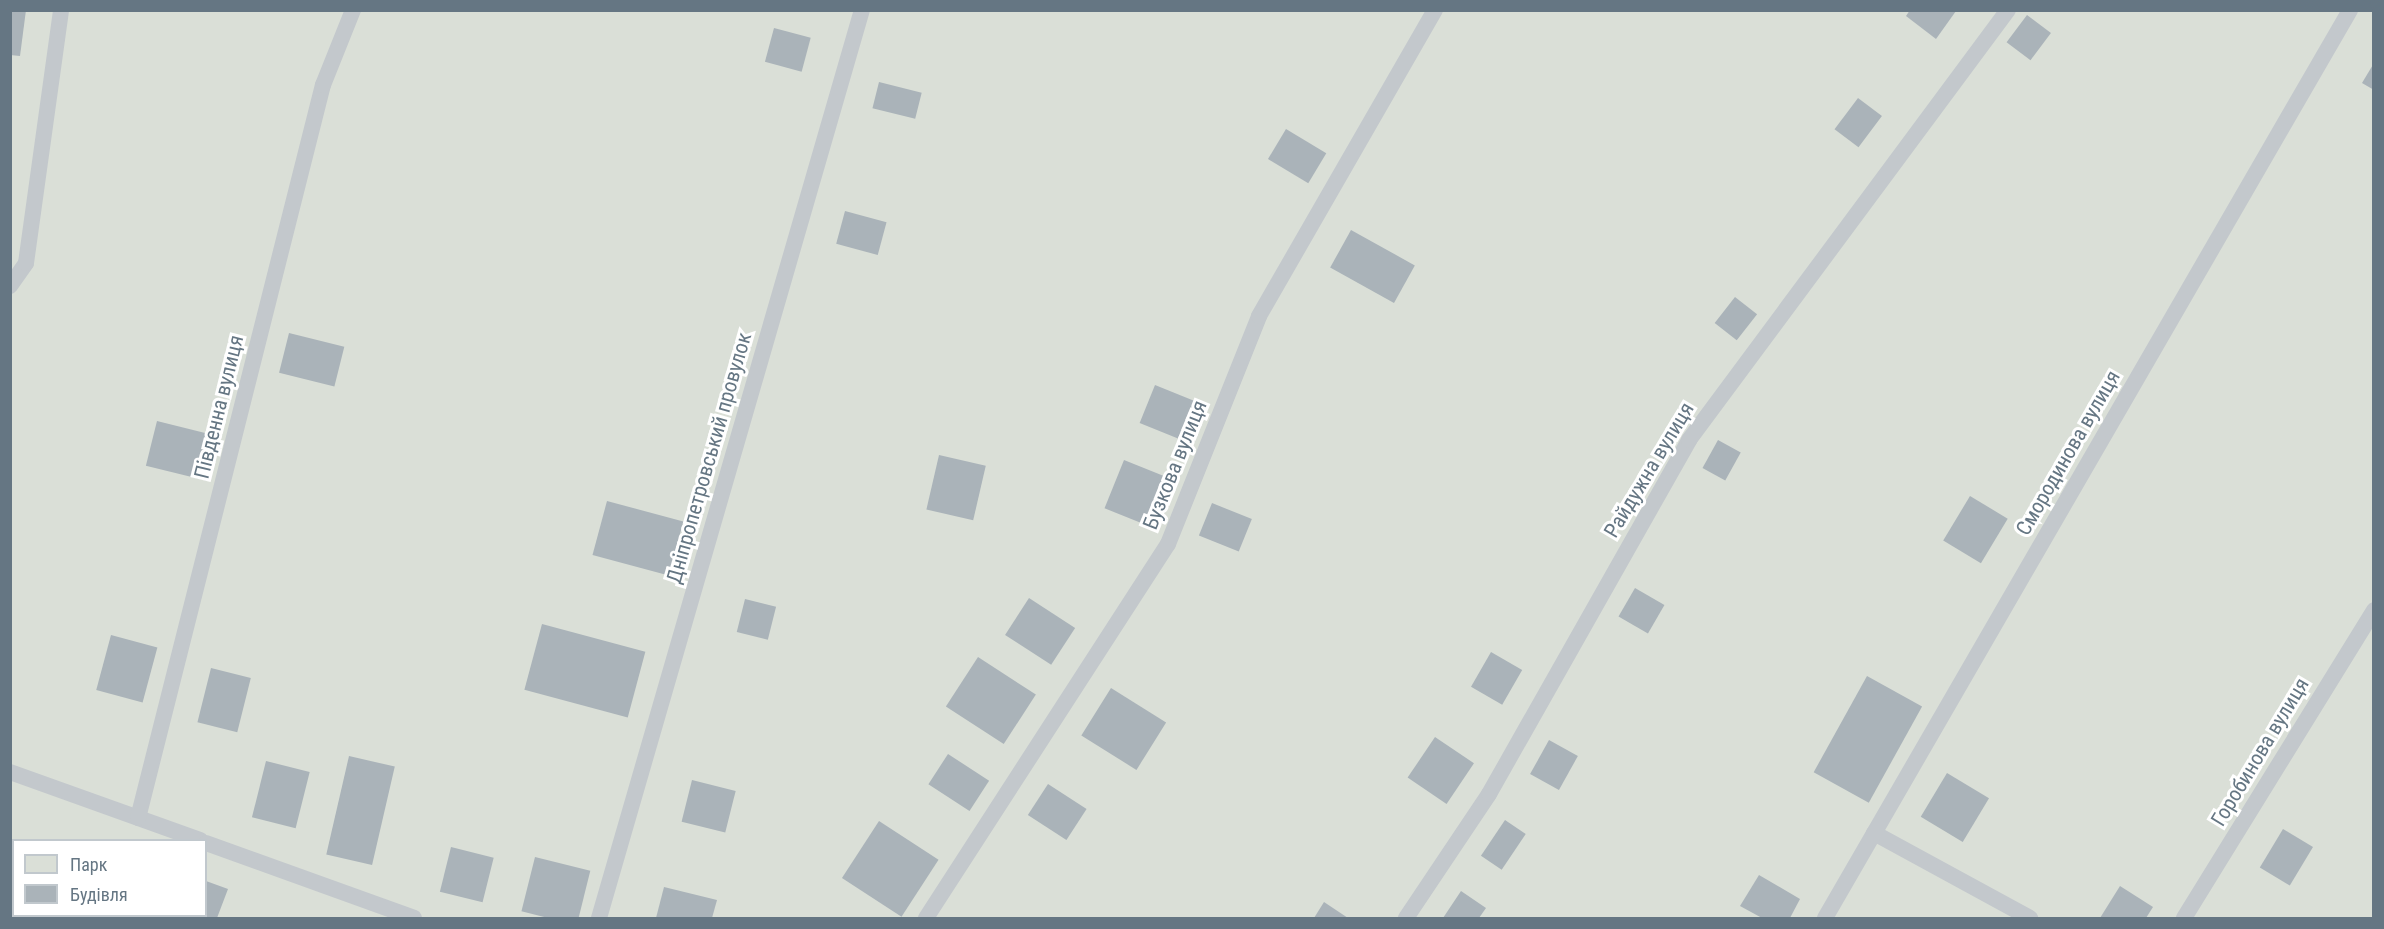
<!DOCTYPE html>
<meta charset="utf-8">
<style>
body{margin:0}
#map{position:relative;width:2384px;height:929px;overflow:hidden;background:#fafaf8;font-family:"Roboto Condensed",sans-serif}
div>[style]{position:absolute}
.green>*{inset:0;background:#dadfd7}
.building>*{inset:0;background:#aab3b9;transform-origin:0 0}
.service>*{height:16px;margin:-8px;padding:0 8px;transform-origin:8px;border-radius:8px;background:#c3c8cc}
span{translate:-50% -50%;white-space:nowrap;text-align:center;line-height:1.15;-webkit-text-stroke:6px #fff;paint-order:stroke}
.street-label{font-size:21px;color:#657683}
.frame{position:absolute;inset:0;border:12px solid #657683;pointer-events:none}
.legend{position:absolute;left:12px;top:839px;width:195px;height:78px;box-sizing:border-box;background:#fff;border:2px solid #c1c8cd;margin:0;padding:8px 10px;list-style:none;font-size:18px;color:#657683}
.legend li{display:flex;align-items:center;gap:12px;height:30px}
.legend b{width:30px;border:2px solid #c1c8cd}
</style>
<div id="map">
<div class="green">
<i style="clip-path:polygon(evenodd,11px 11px,2373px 11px,2373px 918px,11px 918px,11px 11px,14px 840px,206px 843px,206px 916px,14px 916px,14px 840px)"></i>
</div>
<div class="building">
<i style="clip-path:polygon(10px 10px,26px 10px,20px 56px,10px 55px)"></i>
<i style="clip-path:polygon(1910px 10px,1955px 10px,1956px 11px,1936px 39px,1906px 16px)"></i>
<i style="left:2027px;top:15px;width:30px;height:34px;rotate:37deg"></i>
<i style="left:774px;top:28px;width:38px;height:35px;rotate:15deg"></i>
<i style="clip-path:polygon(2374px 63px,2374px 90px,2362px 83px)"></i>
<i style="left:879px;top:82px;width:44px;height:27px;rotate:14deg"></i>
<i style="left:1858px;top:98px;width:30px;height:39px;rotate:37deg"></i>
<i style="left:1286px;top:129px;width:47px;height:35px;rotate:31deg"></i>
<i style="left:845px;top:211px;width:43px;height:34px;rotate:15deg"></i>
<i style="left:1351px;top:230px;width:73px;height:43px;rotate:29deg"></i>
<i style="left:1735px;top:297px;width:28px;height:33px;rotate:38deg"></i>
<i style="left:289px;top:333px;width:57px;height:41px;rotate:14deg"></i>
<i style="left:1155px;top:385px;width:50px;height:41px;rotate:22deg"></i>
<i style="left:157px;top:421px;width:63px;height:46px;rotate:14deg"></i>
<i style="left:1718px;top:440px;width:26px;height:32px;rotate:29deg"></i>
<i style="left:939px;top:455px;width:48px;height:56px;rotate:13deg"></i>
<i style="left:1124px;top:460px;width:51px;height:52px;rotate:22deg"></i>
<i style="left:1970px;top:496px;width:44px;height:52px;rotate:31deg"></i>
<i style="left:607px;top:501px;width:79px;height:56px;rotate:15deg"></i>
<i style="left:1212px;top:503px;width:43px;height:35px;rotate:22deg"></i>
<i style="left:1635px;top:588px;width:34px;height:33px;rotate:30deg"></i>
<i style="left:1029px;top:598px;width:55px;height:44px;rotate:33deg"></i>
<i style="left:745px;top:599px;width:32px;height:34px;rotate:14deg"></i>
<i style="left:542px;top:624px;width:107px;height:68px;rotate:15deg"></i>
<i style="left:111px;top:635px;width:48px;height:57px;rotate:15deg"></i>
<i style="left:1491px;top:652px;width:36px;height:40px;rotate:30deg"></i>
<i style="left:978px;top:657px;width:69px;height:59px;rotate:33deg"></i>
<i style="left:211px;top:668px;width:41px;height:56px;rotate:14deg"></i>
<i style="left:1867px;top:676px;width:63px;height:110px;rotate:29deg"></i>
<i style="left:1111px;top:688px;width:65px;height:56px;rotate:32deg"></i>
<i style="left:1435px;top:737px;width:47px;height:49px;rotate:34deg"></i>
<i style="left:1549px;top:740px;width:33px;height:39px;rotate:29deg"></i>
<i style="left:948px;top:754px;width:49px;height:36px;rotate:33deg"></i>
<i style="left:349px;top:756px;width:47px;height:101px;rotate:13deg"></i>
<i style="left:266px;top:761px;width:45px;height:58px;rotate:14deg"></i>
<i style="left:1947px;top:773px;width:49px;height:51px;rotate:31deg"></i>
<i style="left:692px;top:780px;width:45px;height:43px;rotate:14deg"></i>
<i style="left:1048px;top:784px;width:46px;height:37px;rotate:33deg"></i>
<i style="left:1505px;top:820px;width:25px;height:43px;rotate:34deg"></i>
<i style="left:879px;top:821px;width:71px;height:68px;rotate:33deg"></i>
<i style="left:2283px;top:829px;width:35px;height:45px;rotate:31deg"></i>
<i style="left:451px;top:847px;width:44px;height:46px;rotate:14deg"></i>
<i style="left:535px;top:857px;width:57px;height:56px;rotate:14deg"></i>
<i style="clip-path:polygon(1759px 875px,1800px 899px,1790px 918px,1762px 918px,1740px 906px)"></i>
<i style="clip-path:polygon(206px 881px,228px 889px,217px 918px,149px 918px,206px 916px)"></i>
<i style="clip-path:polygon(2120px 886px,2153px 907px,2146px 918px,2100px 918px)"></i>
<i style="clip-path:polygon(664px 887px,717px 900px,712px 918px,656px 918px)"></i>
<i style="clip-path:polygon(1461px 891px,1486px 908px,1479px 918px,1443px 918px)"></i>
<i style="clip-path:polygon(1324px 902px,1348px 918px,1314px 918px)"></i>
</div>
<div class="service">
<i style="left:10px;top:286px;width:28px;rotate:-55deg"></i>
<i style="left:26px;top:263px;width:255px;rotate:-82.1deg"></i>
<i style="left:10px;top:772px;width:202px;rotate:19.7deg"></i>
<i style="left:138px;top:818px;width:756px;rotate:-75.84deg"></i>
<i style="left:323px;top:85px;width:81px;rotate:-68.2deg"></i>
<i style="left:1874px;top:833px;width:178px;rotate:28.6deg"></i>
<i style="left:206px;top:843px;width:221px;rotate:19.8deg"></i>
<i style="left:599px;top:918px;width:945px;rotate:-73.85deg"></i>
<i style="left:926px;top:918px;width:445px;rotate:-57.1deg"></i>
<i style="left:1168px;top:544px;width:245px;rotate:-68.2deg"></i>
<i style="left:1259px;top:316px;width:353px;rotate:-60.1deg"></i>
<i style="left:1406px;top:918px;width:149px;rotate:-56.2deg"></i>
<i style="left:1489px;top:794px;width:407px;rotate:-60.5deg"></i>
<i style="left:1689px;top:440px;width:535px;rotate:-53.43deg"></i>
<i style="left:1825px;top:918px;width:1049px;rotate:-59.96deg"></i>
<i style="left:2184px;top:918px;width:362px;rotate:-58.3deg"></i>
</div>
<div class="street-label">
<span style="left:219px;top:407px;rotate:-76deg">Південна вулиця</span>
<span style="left:2068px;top:453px;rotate:-60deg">Смородинова вулиця</span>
<span style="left:709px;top:458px;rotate:-74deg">Дніпропетровський провулок</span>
<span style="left:1175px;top:465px;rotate:-68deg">Бузкова вулиця</span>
<span style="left:1649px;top:470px;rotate:-59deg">Райдужна вулиця</span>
<span style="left:2260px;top:752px;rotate:-59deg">Горобинова вулиця</span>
</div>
<div class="frame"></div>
<ul class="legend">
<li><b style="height:16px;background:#dadfd7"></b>Парк</li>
<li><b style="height:16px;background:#aab3b9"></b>Будівля</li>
</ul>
</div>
